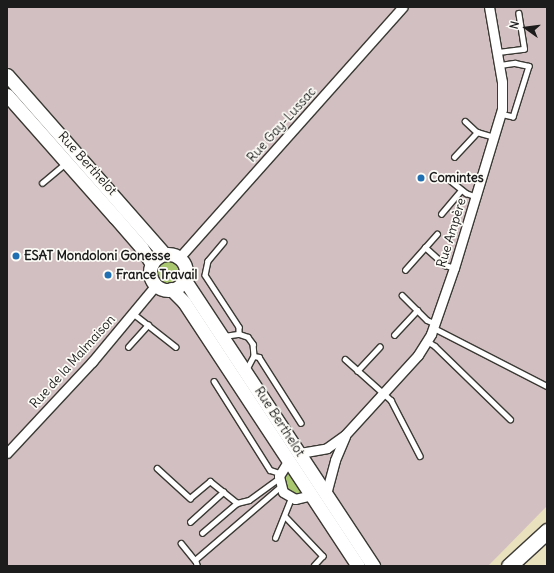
<!DOCTYPE html>
<meta charset="utf-8">
<style>
body{margin:0}
#map{position:relative;width:554px;height:573px;overflow:hidden;background:#e9e0bd;font-family:Delius,sans-serif}
div>[style]{position:absolute}
.industrial>*{inset:0;background:#d2bfc1}
.green>*{inset:0;background:#a8c76e}
.round{border-radius:50%}
.roads{filter:drop-shadow(1px 0 #3b3934) drop-shadow(-1px 0 #3b3934) drop-shadow(0 1px #3b3934) drop-shadow(0 -1px #3b3934)}
.service>*{height:4.5px;margin:-2.25px;padding:0 2.25px;transform-origin:2.25px;border-radius:2.25px;background:#fff}
.minor>*{height:9px;margin:-4.5px;padding:0 4.5px;transform-origin:4.5px;border-radius:4.5px;background:#fff}
.secondary>*{height:13px;margin:-6.5px;padding:0 6.5px;transform-origin:6.5px;border-radius:6.5px;background:#fff}
.secondary>.ring{margin:-6.5px;padding:0;box-sizing:content-box;background:none;border:13px solid #fff;border-radius:50%}
.trunk>*{height:15px;margin:-7.5px;padding:0 7.5px;transform-origin:7.5px;border-radius:7.5px;background:#fff}
.dots>*{width:11px;height:11px;translate:-50% -50%;box-sizing:border-box;border:2px solid #fdfcf7;border-radius:50%}
span{translate:-50% -50%;white-space:nowrap;text-align:center;line-height:1.15;-webkit-text-stroke:3.5px #fdfcf7;paint-order:stroke}
.street-label{font-size:13px;color:#1c1c1c}
.poi-label{font-size:13px;color:#1c1c1c;font-weight:700}
.left{translate:0 -50%;text-align:left}
.frame{position:absolute;inset:0;border:8px solid #1c1c1c;pointer-events:none}
.north{position:absolute;left:506px;top:8px;width:40px;height:40px;-webkit-text-stroke:3px #fdfcf7;paint-order:stroke;rotate:284deg;font-size:11px;font-weight:700;line-height:16px;text-align:center;color:#1c1c1c}
.north::after{content:'';display:block;margin:auto;width:14px;height:18px;background:#1c1c1c;clip-path:polygon(50% 0,100% 100%,50% 72%,0 100%)}
</style>
<div id="map">
<div class="industrial">
<i style="clip-path:polygon(7px 7px,547px 7px,547px 506px,488px 566px,7px 566px)"></i>
</div>
<div class="green">
<i class="round" style="left:156px;top:261px;width:22px;height:22px"></i>
<i style="clip-path:polygon(288px 470px,303px 493px,296px 495px,286px 491px,282px 478px)"></i>
</div>
<div class="roads">
<div class="service">
<i style="left:498px;top:52px;width:26px;rotate:-7deg"></i>
<i style="left:524px;top:49px;width:36px;rotate:-99deg"></i>
<i style="left:500px;top:65px;width:15px;rotate:-8deg"></i>
<i style="left:515px;top:63px;width:14px;rotate:12deg"></i>
<i style="left:529px;top:66px;width:53px;rotate:107.4deg"></i>
<i style="left:513px;top:117px;width:13px;rotate:-167deg"></i>
<i style="left:465px;top:121px;width:16px;rotate:43deg"></i>
<i style="left:454px;top:157px;width:34px;rotate:-47deg"></i>
<i style="left:477px;top:132px;width:18px;rotate:16deg"></i>
<i style="left:450px;top:180px;width:21px;rotate:39deg"></i>
<i style="left:466px;top:193px;width:12px;rotate:20deg"></i>
<i style="left:42px;top:183px;width:30px;rotate:-40deg"></i>
<i style="left:441px;top:214px;width:31px;rotate:-50deg"></i>
<i style="left:224px;top:242px;width:25px;rotate:130deg"></i>
<i style="left:208px;top:261px;width:14px;rotate:102deg"></i>
<i style="left:205px;top:275px;width:62px;rotate:56.8deg"></i>
<i style="left:239px;top:327px;width:7px;rotate:90deg"></i>
<i style="left:425px;top:247px;width:27px;rotate:42deg"></i>
<i style="left:445px;top:265px;width:9px;rotate:18deg"></i>
<i style="left:405px;top:270px;width:48px;rotate:-48.4deg"></i>
<i style="left:402px;top:295px;width:35px;rotate:45deg"></i>
<i style="left:427px;top:320px;width:10px;rotate:24deg"></i>
<i style="left:134px;top:314px;width:53px;rotate:38.2deg"></i>
<i style="left:434px;top:328px;width:127px;rotate:27.2deg"></i>
<i style="left:394px;top:335px;width:34px;rotate:-47deg"></i>
<i style="left:224px;top:336px;width:15px;rotate:-8deg"></i>
<i style="left:239px;top:334px;width:9px;rotate:18deg"></i>
<i style="left:248px;top:337px;width:9px;rotate:54deg"></i>
<i style="left:253px;top:344px;width:12px;rotate:85deg"></i>
<i style="left:254px;top:356px;width:17px;rotate:118deg"></i>
<i style="left:427px;top:341px;width:9px;rotate:32deg"></i>
<i style="left:435px;top:346px;width:105px;rotate:44.2deg"></i>
<i style="left:128px;top:347px;width:30px;rotate:-48deg"></i>
<i style="left:254px;top:356px;width:5px;rotate:11deg"></i>
<i style="left:259px;top:357px;width:78px;rotate:57.5deg"></i>
<i style="left:345px;top:359px;width:62px;rotate:41.7deg"></i>
<i style="left:391px;top:400px;width:63px;rotate:62.6deg"></i>
<i style="left:357px;top:371px;width:33px;rotate:-47deg"></i>
<i style="left:214px;top:381px;width:105px;rotate:57.8deg"></i>
<i style="left:270px;top:470px;width:9px;rotate:18deg"></i>
<i style="left:157px;top:468px;width:45px;rotate:42.3deg"></i>
<i style="left:190px;top:498px;width:26px;rotate:-40deg"></i>
<i style="left:210px;top:481px;width:35px;rotate:39deg"></i>
<i style="left:237px;top:503px;width:12px;rotate:-14deg"></i>
<i style="left:249px;top:500px;width:36px;rotate:-36deg"></i>
<i style="left:285px;top:516px;width:55px;rotate:46.5deg"></i>
<i style="left:323px;top:556px;width:13px;rotate:132deg"></i>
<i style="left:190px;top:522px;width:45px;rotate:-42.3deg"></i>
<i style="left:202px;top:533px;width:46px;rotate:-40.6deg"></i>
<i style="left:275px;top:538px;width:43px;rotate:-68.2deg"></i>
<i style="left:181px;top:543px;width:22px;rotate:51deg"></i>
<i style="left:197px;top:566px;width:6px;rotate:-108deg"></i>
<i style="left:195px;top:560px;width:112px;rotate:-40.7deg"></i>
</div>
<div class="minor">
<i style="left:179px;top:258px;width:336px;rotate:-48.3deg"></i>
<i style="left:7px;top:453px;width:125px;rotate:-47deg"></i>
<i style="left:92px;top:362px;width:100px;rotate:-50.3deg"></i>
<i style="left:300px;top:453px;width:27px;rotate:-10deg"></i>
<i style="left:327px;top:448px;width:22px;rotate:-36deg"></i>
<i style="left:345px;top:435px;width:108px;rotate:-47.6deg"></i>
<i style="left:418px;top:355px;width:25px;rotate:-58deg"></i>
<i style="left:431px;top:334px;width:70px;rotate:-70.8deg"></i>
<i style="left:454px;top:268px;width:166px;rotate:-73.2deg"></i>
<i style="left:502px;top:109px;width:27px;rotate:-90deg"></i>
<i style="left:502px;top:82px;width:76px;rotate:-99.8deg"></i>
<i style="left:289px;top:460px;width:19px;rotate:122deg"></i>
<i style="left:279px;top:476px;width:16px;rotate:76deg"></i>
<i style="left:283px;top:492px;width:14px;rotate:30deg"></i>
<i style="left:295px;top:499px;width:17px;rotate:-13deg"></i>
<i style="left:326px;top:494px;width:35px;rotate:-75deg"></i>
<i style="left:335px;top:460px;width:26px;rotate:-67deg"></i>
</div>
<div class="secondary">
<i style="left:7px;top:75px;width:238px;rotate:48.7deg"></i>
<i style="left:7px;top:95px;width:163px;rotate:48.5deg"></i>
<i style="left:115px;top:217px;width:40px;rotate:49deg"></i>
<i style="left:141px;top:247px;width:20px;rotate:57deg"></i>
<i class="ring" style="left:150px;top:254px;width:23px;height:23px"></i>
<i style="left:184px;top:279px;width:344px;rotate:56.6deg"></i>
<i style="left:171px;top:289px;width:18px;rotate:45deg"></i>
<i style="left:184px;top:302px;width:316px;rotate:56.6deg"></i>
</div>
<div class="trunk">
<i style="left:509px;top:566px;width:52px;rotate:-42.6deg"></i>
</div>
</div>
<div class="dots">
<i style="left:421px;top:178px;background:#1f6fb2"></i>
<i style="left:16px;top:256px;background:#1f6fb2"></i>
<i style="left:108px;top:275px;background:#1f6fb2"></i>
</div>
<div class="street-label">
<span style="left:282px;top:125px;rotate:-48deg">Rue Gay-Lussac</span>
<span style="left:87px;top:164px;rotate:48deg">Rue Berthelot</span>
<span style="left:452px;top:233px;rotate:-73deg">Rue Ampère</span>
<span style="left:73px;top:362px;rotate:-48deg">Rue de la Malmaison</span>
<span style="left:279px;top:422px;rotate:57deg">Rue Berthelot</span>
</div>
<div class="poi-label">
<span class="left" style="left:429px;top:178px">Comintes</span>
<span class="left" style="left:24px;top:256px">ESAT Mondoloni Gonesse</span>
<span class="left" style="left:116px;top:275px">France Travail</span>
</div>
<div class="frame"></div>
<div class="north">N</div>
</div>
